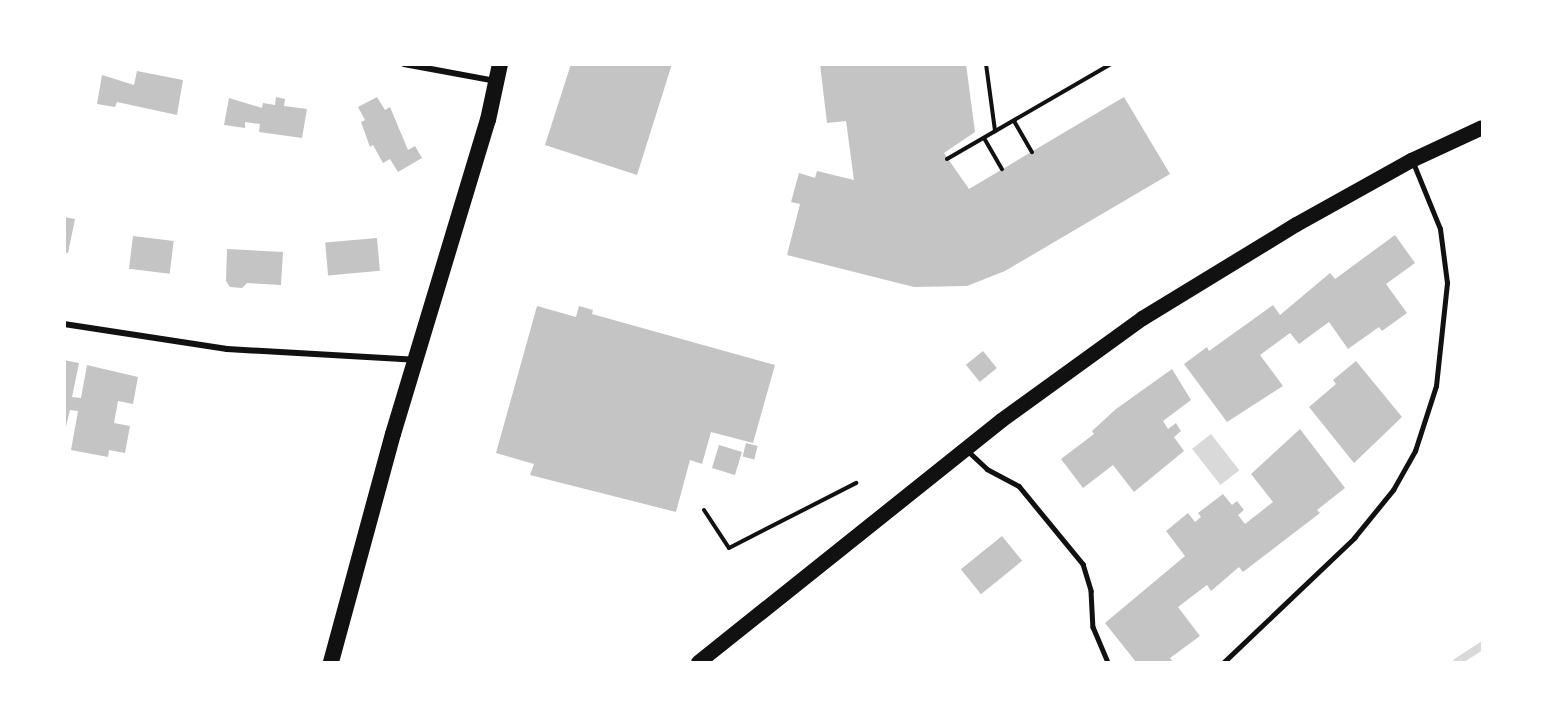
<!DOCTYPE html>
<style>
body{margin:0}
#map{position:relative;width:1547px;height:727px;overflow:hidden;background:#fff;font-family:Figtree,sans-serif}
div>[style]{position:absolute}
.water>*{inset:0;background:#d9d9d9;transform-origin:0 0}
.stream>*{height:8px;margin:-4px;padding:0 4px;transform-origin:4px;border-radius:4px;background:#d9d9d9}
.building>*{inset:0;background:#c4c4c4;transform-origin:0 0}
.path>*{height:4px;margin:-2px;padding:0 2px;transform-origin:2px;border-radius:2px;background:#111}
.service>*{height:4.5px;margin:-2.25px;padding:0 2.25px;transform-origin:2.25px;border-radius:2.25px;background:#111}
.minor>*{height:6px;margin:-3px;padding:0 3px;transform-origin:3px;border-radius:3px;background:#111}
.primary>*{height:15px;margin:-7.5px;padding:0 7.5px;transform-origin:7.5px;border-radius:7.5px;background:#111}
.trunk>*{height:16px;margin:-8px;padding:0 8px;transform-origin:8px;border-radius:8px;background:#111}
span{translate:-50% -50%;white-space:nowrap;text-align:center;line-height:1.15;-webkit-text-stroke:6px #fff;paint-order:stroke}
.frame{position:absolute;inset:0;border:66px solid #fff;pointer-events:none}
</style>
<div id="map">
<div class="water">
<i style="left:1211px;top:434px;width:46px;height:24px;rotate:52deg"></i>
</div>
<div class="stream">
<i style="left:1457px;top:662px;width:30px;rotate:-33deg"></i>
</div>
<div class="building">
<i style="clip-path:polygon(571px 64px,672px 64px,637px 175px,545px 145px)"></i>
<i style="clip-path:polygon(820px 64px,966px 64px,975px 132px,944px 153px,969px 189px,1124px 97px,1170px 174px,1005px 271px,967px 286px,914px 287px,787px 255px,800px 204px,791px 202px,799px 173px,815px 178px,817px 171px,854px 180px,846px 121px,827px 123px)"></i>
<i style="clip-path:polygon(137px 71px,183px 80px,177px 115px,117px 102px,115px 107px,97px 104px,102px 75px,134px 85px)"></i>
<i style="clip-path:polygon(276px 97px,285px 99px,284px 106px,307px 109px,302px 138px,259px 132px,260px 124px,245px 122px,245px 128px,224px 125px,229px 98px,262px 108px,263px 103px,275px 105px)"></i>
<i style="clip-path:polygon(377px 97px,385px 110px,390px 107px,408px 150px,415px 146px,422px 158px,398px 172px,390px 159px,383px 163px,373px 145px,370px 147px,361px 122px,365px 120px,358px 107px)"></i>
<i style="clip-path:polygon(64px 217px,75px 219px,68px 253px,64px 252px)"></i>
<i style="clip-path:polygon(1395px 235px,1415px 263px,1386px 284px,1407px 313px,1382px 331px,1379px 327px,1348px 349px,1329px 322px,1299px 344px,1290px 333px,1260px 355px,1283px 386px,1227px 422px,1184px 364px,1207px 347px,1209px 351px,1273px 305px,1280px 315px,1330px 273px,1335px 279px)"></i>
<i style="left:133px;top:236px;width:41px;height:33px;rotate:7deg"></i>
<i style="left:377px;top:238px;width:33px;height:52px;rotate:85deg"></i>
<i style="clip-path:polygon(227px 249px,283px 252px,281px 285px,247px 283px,242px 288px,230px 287px,226px 281px)"></i>
<i style="clip-path:polygon(537px 306px,576px 317px,579px 306px,593px 310px,592px 314px,775px 365px,753px 443px,711px 432px,702px 464px,690px 460px,676px 512px,530px 475px,534px 464px,496px 453px)"></i>
<i style="left:983px;top:351px;width:22px;height:22px;rotate:51deg"></i>
<i style="clip-path:polygon(64px 360px,79px 363px,72px 397px,81px 398px,87px 365px,138px 377px,133px 404px,118px 401px,114px 423px,130px 426px,125px 453px,109px 450px,108px 457px,71px 450px,78px 411px,70px 410px,64px 435px)"></i>
<i style="clip-path:polygon(1356px 361px,1402px 417px,1354px 463px,1309px 407px,1336px 384px,1333px 380px)"></i>
<i style="clip-path:polygon(1172px 369px,1191px 400px,1163px 421px,1168px 429px,1176px 423px,1181px 431px,1174px 437px,1184px 451px,1134px 492px,1113px 465px,1083px 488px,1061px 459px,1094px 434px,1092px 431px,1116px 409px)"></i>
<i style="clip-path:polygon(1300px 429px,1345px 488px,1317px 510px,1320px 513px,1243px 572px,1239px 567px,1211px 591px,1207px 585px,1178px 607px,1200px 636px,1170px 658px,1173px 662px,1136px 662px,1105px 623px,1185px 556px,1166px 531px,1188px 513px,1195px 522px,1201px 517px,1198px 513px,1223px 494px,1232px 505px,1237px 501px,1244px 510px,1238px 515px,1245px 524px,1273px 502px,1251px 474px)"></i>
<i style="left:746px;top:443px;width:12px;height:14px;rotate:14deg"></i>
<i style="left:719px;top:445px;width:24px;height:24px;rotate:17deg"></i>
<i style="left:1002px;top:536px;width:32px;height:53px;rotate:51deg"></i>
</div>
<div class="path">
<i style="left:986px;top:64px;width:68px;rotate:82.3deg"></i>
<i style="left:1014px;top:121px;width:36px;rotate:60deg"></i>
<i style="left:984px;top:138px;width:36px;rotate:60deg"></i>
<i style="left:947px;top:159px;width:190px;rotate:-30.1deg"></i>
<i style="left:704px;top:510px;width:45px;rotate:56.7deg"></i>
<i style="left:729px;top:548px;width:143px;rotate:-27.1deg"></i>
</div>
<div class="service">
<i style="left:968px;top:451px;width:26px;rotate:43deg"></i>
<i style="left:987px;top:469px;width:36px;rotate:28deg"></i>
<i style="left:1019px;top:486px;width:101px;rotate:50.6deg"></i>
<i style="left:1083px;top:564px;width:28px;rotate:73deg"></i>
<i style="left:1091px;top:591px;width:36px;rotate:87deg"></i>
<i style="left:1093px;top:627px;width:38px;rotate:67deg"></i>
<i style="left:1224px;top:662px;width:180px;rotate:-43.6deg"></i>
<i style="left:1354px;top:538px;width:62px;rotate:-50.9deg"></i>
<i style="left:1393px;top:490px;width:45px;rotate:-60.6deg"></i>
<i style="left:1415px;top:451px;width:68px;rotate:-72.1deg"></i>
<i style="left:1436px;top:386px;width:104px;rotate:-83.9deg"></i>
<i style="left:1447px;top:283px;width:54px;rotate:-97.4deg"></i>
<i style="left:1440px;top:229px;width:71px;rotate:-112.2deg"></i>
</div>
<div class="minor">
<i style="left:404px;top:64px;width:94px;rotate:10.5deg"></i>
<i style="left:64px;top:324px;width:165px;rotate:8.7deg"></i>
<i style="left:227px;top:349px;width:188px;rotate:3.3deg"></i>
</div>
<div class="primary">
<i style="left:698px;top:662px;width:388px;rotate:-38.6deg"></i>
<i style="left:1001px;top:420px;width:174px;rotate:-35.9deg"></i>
<i style="left:1142px;top:318px;width:180px;rotate:-31.4deg"></i>
<i style="left:1296px;top:224px;width:132px;rotate:-29.1deg"></i>
<i style="left:1411px;top:160px;width:78px;rotate:-24.9deg"></i>
</div>
<div class="trunk">
<i style="left:331px;top:662px;width:236px;rotate:-74.8deg"></i>
<i style="left:393px;top:434px;width:328px;rotate:-73.2deg"></i>
<i style="left:488px;top:120px;width:57px;rotate:-77.9deg"></i>
</div>
<div class="frame"></div>
</div>
